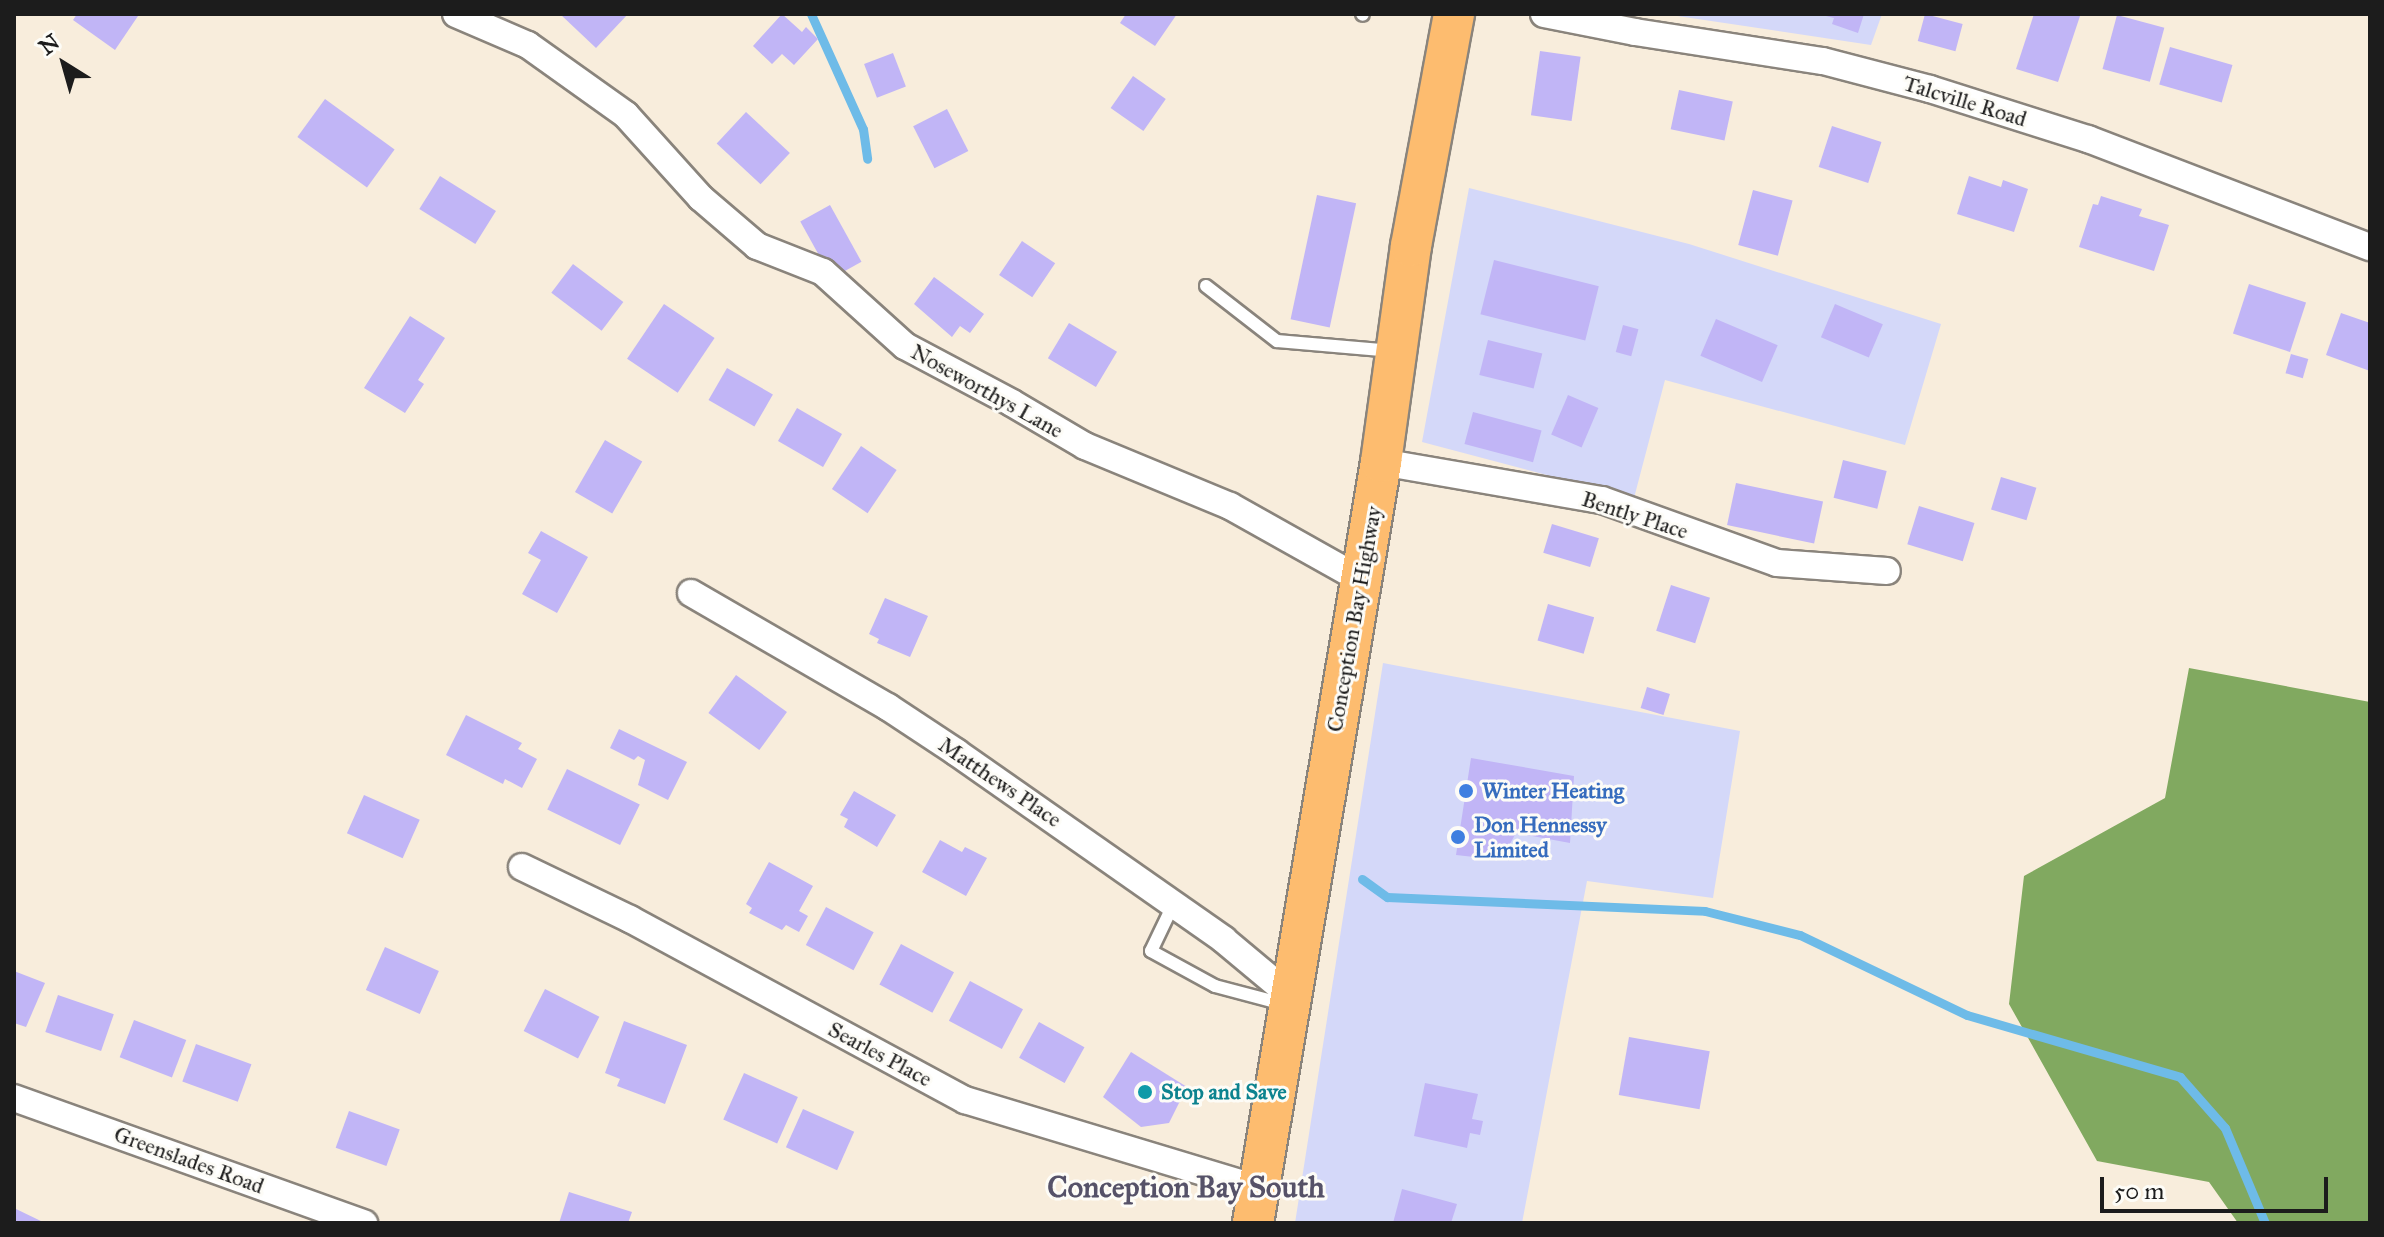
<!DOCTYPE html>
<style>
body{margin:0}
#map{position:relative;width:2384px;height:1237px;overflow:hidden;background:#f8eddc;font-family:"IM FELL Great Primer",serif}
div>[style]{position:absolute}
.built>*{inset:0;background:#d4d8f9}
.forest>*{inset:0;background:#81a960}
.stream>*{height:9px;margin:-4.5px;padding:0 4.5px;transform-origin:4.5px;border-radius:4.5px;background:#6ebbe8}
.building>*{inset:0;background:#c1b5f6;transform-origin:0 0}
.roads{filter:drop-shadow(2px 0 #8a847c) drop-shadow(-2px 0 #8a847c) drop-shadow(0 2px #8a847c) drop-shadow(0 -2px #8a847c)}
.lane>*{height:12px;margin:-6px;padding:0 6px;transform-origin:6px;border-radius:6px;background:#fff}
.street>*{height:26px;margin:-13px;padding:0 13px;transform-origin:13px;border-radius:13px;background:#fff}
.primary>*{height:40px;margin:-20px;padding:0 20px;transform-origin:20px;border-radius:20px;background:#fdbc6f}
.dots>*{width:22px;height:22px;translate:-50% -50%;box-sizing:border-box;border:4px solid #fdfcf7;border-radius:50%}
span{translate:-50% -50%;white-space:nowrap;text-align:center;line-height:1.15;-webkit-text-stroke:6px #fdfcf7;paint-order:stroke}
.street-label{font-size:22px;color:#1c1c1c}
.shop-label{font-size:22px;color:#366cbe;font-weight:700}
.left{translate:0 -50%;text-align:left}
.culture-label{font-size:22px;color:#0d838f;font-weight:700}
.district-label{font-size:30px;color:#565268;font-weight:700}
.frame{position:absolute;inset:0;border:16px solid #1c1c1c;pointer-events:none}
.north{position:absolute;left:24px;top:24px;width:80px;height:80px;-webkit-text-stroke:6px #fdfcf7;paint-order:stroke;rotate:323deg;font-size:22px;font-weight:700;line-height:32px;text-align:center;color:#1c1c1c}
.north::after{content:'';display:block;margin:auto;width:28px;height:36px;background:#1c1c1c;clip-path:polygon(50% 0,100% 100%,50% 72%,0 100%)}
.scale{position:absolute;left:2100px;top:1177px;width:228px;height:36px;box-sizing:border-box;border:4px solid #1c1c1c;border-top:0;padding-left:10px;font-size:24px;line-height:28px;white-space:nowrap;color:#1c1c1c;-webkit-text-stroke:6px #fdfcf7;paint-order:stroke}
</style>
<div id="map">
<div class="built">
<i style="clip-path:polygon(1664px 14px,1882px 14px,1871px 45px)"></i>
<i style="clip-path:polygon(1469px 188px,1689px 244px,1941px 324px,1905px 445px,1665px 380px,1634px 498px,1422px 442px)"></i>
<i style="clip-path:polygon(1383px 663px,1740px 731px,1713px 898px,1587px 881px,1522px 1223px,1295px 1223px)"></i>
</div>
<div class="forest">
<i style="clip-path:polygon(2189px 668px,2370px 702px,2370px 1223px,2238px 1223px,2209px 1182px,2097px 1161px,2009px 1004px,2024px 876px,2165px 798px)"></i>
</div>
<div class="stream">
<i style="left:811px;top:14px;width:126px;rotate:65.7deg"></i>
<i style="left:863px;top:129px;width:30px;rotate:82deg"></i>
<i style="left:1362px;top:879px;width:31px;rotate:36deg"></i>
<i style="left:1387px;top:897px;width:318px;rotate:2.5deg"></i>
<i style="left:1705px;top:911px;width:98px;rotate:14.2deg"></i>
<i style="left:1800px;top:935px;width:185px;rotate:25.6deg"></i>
<i style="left:1967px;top:1015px;width:222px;rotate:16.2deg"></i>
<i style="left:2180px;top:1077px;width:68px;rotate:48.6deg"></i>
<i style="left:2225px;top:1128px;width:103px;rotate:67.2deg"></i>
</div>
<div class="building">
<i style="clip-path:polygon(77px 14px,135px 14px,138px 16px,115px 50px,73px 20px)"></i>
<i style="clip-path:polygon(560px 14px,628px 14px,596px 48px)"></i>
<i style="clip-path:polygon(782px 14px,802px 32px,806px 27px,818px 39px,794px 65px,782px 54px,772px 64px,753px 46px)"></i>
<i style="clip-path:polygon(1126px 14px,1177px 14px,1155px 46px,1120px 23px)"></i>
<i style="clip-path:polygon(1864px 14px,1858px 33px,1832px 24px,1834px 18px,1822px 15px)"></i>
<i style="left:1925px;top:14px;width:39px;height:28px;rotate:15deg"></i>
<i style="clip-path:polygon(2034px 14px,2080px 16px,2058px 82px,2016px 69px)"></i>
<i style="left:2117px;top:15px;width:49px;height:56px;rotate:15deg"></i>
<i style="left:2170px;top:47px;width:65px;height:39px;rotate:16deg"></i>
<i style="left:1540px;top:51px;width:41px;height:65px;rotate:8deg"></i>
<i style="left:893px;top:53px;width:36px;height:31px;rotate:69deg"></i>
<i style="left:1133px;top:76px;width:40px;height:39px;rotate:35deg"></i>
<i style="left:1679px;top:90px;width:55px;height:40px;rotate:12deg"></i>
<i style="left:325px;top:99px;width:86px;height:47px;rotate:36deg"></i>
<i style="left:947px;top:109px;width:47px;height:38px;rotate:63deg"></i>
<i style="left:746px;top:112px;width:60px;height:43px;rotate:43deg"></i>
<i style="left:1832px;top:126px;width:52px;height:43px;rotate:18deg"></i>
<i style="left:440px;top:176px;width:66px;height:39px;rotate:32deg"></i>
<i style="clip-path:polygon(1969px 176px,2001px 187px,2003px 180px,2028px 189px,2014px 232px,1957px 214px)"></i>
<i style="left:1753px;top:190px;width:41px;height:57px;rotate:15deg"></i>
<i style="left:1317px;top:195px;width:40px;height:127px;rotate:12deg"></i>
<i style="clip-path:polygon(2101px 196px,2142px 209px,2139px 216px,2169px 225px,2154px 271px,2079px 247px,2093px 204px,2098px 205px)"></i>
<i style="left:830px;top:205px;width:65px;height:34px;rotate:61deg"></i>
<i style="left:1022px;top:241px;width:40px;height:41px;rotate:34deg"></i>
<i style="left:1494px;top:260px;width:108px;height:56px;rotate:14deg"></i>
<i style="left:573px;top:264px;width:63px;height:36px;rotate:37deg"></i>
<i style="clip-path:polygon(934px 277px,984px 314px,970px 333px,960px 326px,952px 337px,914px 304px)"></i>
<i style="left:2249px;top:284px;width:60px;height:52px;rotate:18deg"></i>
<i style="left:664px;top:304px;width:61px;height:66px;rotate:34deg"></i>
<i style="left:1835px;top:304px;width:52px;height:36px;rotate:23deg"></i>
<i style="clip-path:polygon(2341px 313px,2370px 323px,2370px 371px,2326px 355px)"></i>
<i style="clip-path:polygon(410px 316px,445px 338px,418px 380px,424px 384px,405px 413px,364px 388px)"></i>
<i style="left:1716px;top:319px;width:67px;height:40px;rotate:23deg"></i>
<i style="left:1069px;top:323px;width:56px;height:41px;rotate:31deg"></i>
<i style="left:1623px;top:325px;width:16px;height:28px;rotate:15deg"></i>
<i style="left:1488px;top:340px;width:56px;height:36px;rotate:14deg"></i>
<i style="left:2291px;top:354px;width:18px;height:20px;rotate:16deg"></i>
<i style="left:727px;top:368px;width:53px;height:37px;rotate:30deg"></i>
<i style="left:1568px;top:395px;width:33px;height:43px;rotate:23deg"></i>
<i style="left:797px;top:408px;width:52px;height:38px;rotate:30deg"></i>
<i style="left:1473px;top:412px;width:71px;height:33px;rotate:15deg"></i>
<i style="left:605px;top:440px;width:43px;height:60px;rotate:30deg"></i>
<i style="left:861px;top:446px;width:43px;height:52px;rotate:34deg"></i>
<i style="left:1843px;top:460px;width:45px;height:39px;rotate:14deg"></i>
<i style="left:2001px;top:477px;width:37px;height:34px;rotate:17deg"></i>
<i style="left:1736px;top:483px;width:89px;height:43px;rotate:12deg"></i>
<i style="left:1919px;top:506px;width:58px;height:40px;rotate:17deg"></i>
<i style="left:1552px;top:524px;width:49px;height:30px;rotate:17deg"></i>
<i style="clip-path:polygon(541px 531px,588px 557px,557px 613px,522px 594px,541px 560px,528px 553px)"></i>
<i style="left:1671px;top:585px;width:41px;height:48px;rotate:18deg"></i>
<i style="clip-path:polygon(885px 598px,928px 616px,910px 657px,877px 643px,879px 639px,869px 634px)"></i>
<i style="left:1548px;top:604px;width:48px;height:38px;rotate:16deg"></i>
<i style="left:736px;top:675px;width:63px;height:47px;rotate:36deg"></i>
<i style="left:1647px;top:687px;width:24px;height:22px;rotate:17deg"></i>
<i style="clip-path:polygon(466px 715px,522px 743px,518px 749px,537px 759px,522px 788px,505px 779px,503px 784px,446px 755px)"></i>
<i style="clip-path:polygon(619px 729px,687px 762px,668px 800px,638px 785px,645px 760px,638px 756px,634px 760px,610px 748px)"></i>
<i style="clip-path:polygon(1471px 758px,1574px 776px,1570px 843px,1516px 833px,1501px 860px,1456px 855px)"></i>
<i style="left:567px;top:769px;width:81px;height:45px;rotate:26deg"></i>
<i style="clip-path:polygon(854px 791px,896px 815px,877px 847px,844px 827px,848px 819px,840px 815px)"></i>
<i style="left:364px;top:795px;width:61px;height:42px;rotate:24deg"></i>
<i style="clip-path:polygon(940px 840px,962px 852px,965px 847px,987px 858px,966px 896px,922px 872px)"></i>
<i style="clip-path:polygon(769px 862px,813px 886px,799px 911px,808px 916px,799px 932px,786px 925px,782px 930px,749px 913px,752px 908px,746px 904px)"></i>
<i style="left:826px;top:907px;width:54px;height:43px;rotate:28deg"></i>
<i style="left:901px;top:944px;width:60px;height:46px;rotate:28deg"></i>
<i style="left:385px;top:947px;width:59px;height:47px;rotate:24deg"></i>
<i style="clip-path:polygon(14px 971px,45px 983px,26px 1027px,14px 1023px)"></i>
<i style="left:970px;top:981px;width:60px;height:45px;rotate:28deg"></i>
<i style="left:545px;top:989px;width:61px;height:47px;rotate:27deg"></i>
<i style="left:58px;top:995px;width:59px;height:39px;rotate:19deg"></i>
<i style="left:134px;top:1020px;width:56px;height:40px;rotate:21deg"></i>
<i style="clip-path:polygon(624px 1021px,687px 1045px,665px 1104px,617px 1086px,620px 1079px,605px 1073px)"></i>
<i style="left:1039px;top:1022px;width:52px;height:41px;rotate:29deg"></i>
<i style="left:1629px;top:1037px;width:82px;height:59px;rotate:10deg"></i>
<i style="left:196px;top:1044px;width:59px;height:40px;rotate:20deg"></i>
<i style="clip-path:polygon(1131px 1052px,1187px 1087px,1169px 1123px,1141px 1127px,1103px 1097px)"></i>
<i style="left:744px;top:1073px;width:59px;height:51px;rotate:24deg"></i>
<i style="clip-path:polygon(1425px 1083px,1478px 1094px,1472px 1119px,1483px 1121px,1480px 1135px,1470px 1133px,1467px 1148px,1414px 1136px)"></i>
<i style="left:803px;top:1109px;width:56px;height:42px;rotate:24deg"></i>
<i style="left:349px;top:1111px;width:54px;height:39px;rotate:20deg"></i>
<i style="clip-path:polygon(1402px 1189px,1457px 1204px,1451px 1223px,1393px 1223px)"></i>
<i style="clip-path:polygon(569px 1192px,632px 1212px,628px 1223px,559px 1223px)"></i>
<i style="clip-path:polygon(14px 1208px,45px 1223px,14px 1223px)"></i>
</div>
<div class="roads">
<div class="lane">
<i style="left:1362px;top:14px;width:1px;rotate:45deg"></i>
<i style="left:1206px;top:286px;width:90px;rotate:37.8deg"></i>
<i style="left:1277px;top:341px;width:116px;rotate:4.9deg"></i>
<i style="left:1174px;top:903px;width:53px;rotate:115.6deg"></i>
<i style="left:1151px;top:951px;width:73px;rotate:28.7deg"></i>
<i style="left:1215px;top:986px;width:70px;rotate:14.8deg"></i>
</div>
<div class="street">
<i style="left:456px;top:14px;width:78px;rotate:23.3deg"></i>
<i style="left:528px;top:45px;width:120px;rotate:35.5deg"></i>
<i style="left:626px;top:115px;width:112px;rotate:47.9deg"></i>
<i style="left:701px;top:198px;width:74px;rotate:40.6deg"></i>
<i style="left:757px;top:246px;width:71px;rotate:21.5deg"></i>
<i style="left:823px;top:272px;width:110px;rotate:42.1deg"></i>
<i style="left:905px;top:346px;width:121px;rotate:28deg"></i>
<i style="left:1012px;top:403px;width:85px;rotate:30.5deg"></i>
<i style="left:1085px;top:446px;width:157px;rotate:22.5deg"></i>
<i style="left:1230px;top:506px;width:149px;rotate:29.3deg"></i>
<i style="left:1544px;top:14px;width:93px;rotate:11.2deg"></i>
<i style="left:1635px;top:32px;width:190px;rotate:8.8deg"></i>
<i style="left:1823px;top:61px;width:111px;rotate:14.7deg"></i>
<i style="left:1930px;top:89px;width:166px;rotate:17.6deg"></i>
<i style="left:2088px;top:139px;width:302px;rotate:21deg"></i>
<i style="left:1381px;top:462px;width:224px;rotate:9.8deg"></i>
<i style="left:1602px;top:500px;width:186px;rotate:19.8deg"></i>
<i style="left:1777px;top:563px;width:110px;rotate:4.2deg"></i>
<i style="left:691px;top:593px;width:228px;rotate:30.1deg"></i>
<i style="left:888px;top:707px;width:82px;rotate:33.5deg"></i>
<i style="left:956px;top:752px;width:327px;rotate:35deg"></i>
<i style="left:1224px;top:940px;width:87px;rotate:39.9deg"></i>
<i style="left:522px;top:867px;width:120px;rotate:25.7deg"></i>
<i style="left:630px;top:919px;width:381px;rotate:28.4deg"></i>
<i style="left:965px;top:1100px;width:307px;rotate:16.8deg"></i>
<i style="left:14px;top:1098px;width:372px;rotate:19.7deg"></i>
</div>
<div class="primary">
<i style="left:1253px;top:1223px;width:772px;rotate:-80.45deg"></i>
<i style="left:1381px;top:462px;width:218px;rotate:-82.1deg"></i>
<i style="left:1411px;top:246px;width:236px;rotate:-79.5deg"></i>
</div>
</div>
<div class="dots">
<i style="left:1466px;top:791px;background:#3f7fe0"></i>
<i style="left:1458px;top:837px;background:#3f7fe0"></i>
<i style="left:1145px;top:1092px;background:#0f9aa8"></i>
</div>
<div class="street-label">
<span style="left:1965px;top:101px;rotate:17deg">Talcville Road</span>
<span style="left:987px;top:391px;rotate:29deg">Noseworthys Lane</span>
<span style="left:1635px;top:515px;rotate:18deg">Bently Place</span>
<span style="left:1354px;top:619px;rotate:-80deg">Conception Bay Highway</span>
<span style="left:1000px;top:782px;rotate:34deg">Matthews Place</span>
<span style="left:880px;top:1054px;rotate:28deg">Searles Place</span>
<span style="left:189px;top:1160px;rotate:20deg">Greenslades Road</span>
</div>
<div class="shop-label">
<span class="left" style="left:1482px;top:791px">Winter Heating</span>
<span class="left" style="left:1474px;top:837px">Don Hennessy<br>Limited</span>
</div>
<div class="culture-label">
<span class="left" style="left:1161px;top:1092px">Stop and Save</span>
</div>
<div class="district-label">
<span style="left:1186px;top:1187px">Conception Bay South</span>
</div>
<div class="frame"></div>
<div class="north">N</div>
<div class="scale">50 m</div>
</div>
